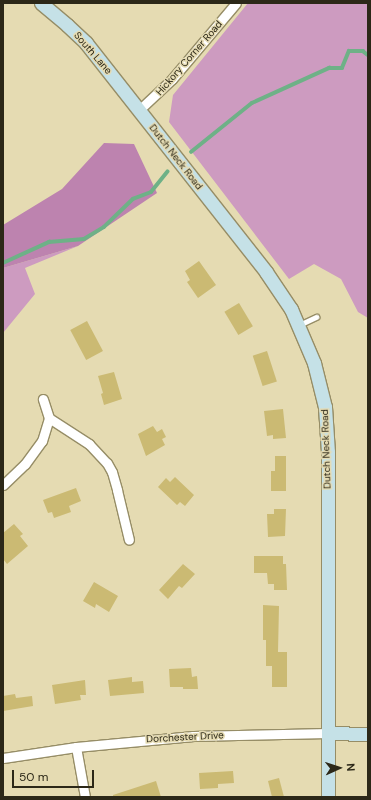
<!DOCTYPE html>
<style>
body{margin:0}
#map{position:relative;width:371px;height:800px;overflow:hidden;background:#e5dbb2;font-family:"DM Sans",sans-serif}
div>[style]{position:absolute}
.green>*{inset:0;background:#cd9bc0}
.forest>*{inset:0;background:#bd83af}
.stream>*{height:3.5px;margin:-1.75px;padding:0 1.75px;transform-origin:1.75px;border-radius:1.75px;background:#6eb187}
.building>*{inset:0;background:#cbba73;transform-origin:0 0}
.roads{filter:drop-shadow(1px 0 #968d66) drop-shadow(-1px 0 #968d66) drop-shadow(0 1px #968d66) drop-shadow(0 -1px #968d66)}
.lane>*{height:4.5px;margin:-2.25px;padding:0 2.25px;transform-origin:2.25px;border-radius:2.25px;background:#fff}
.street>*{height:9px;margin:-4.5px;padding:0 4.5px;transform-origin:4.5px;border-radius:4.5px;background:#fff}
.secondary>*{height:13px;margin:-6.5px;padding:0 6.5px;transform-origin:6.5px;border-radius:6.5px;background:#c5e1e7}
span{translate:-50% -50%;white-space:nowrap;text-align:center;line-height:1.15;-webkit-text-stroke:3px #e5dbb2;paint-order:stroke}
.street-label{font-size:10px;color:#2c2818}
.frame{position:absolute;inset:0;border:4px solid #2c2818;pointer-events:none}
.north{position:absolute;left:319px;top:748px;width:40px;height:40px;-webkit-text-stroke:3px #e5dbb2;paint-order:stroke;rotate:87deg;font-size:11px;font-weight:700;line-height:16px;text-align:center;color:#2c2818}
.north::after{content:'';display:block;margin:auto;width:14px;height:18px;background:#2c2818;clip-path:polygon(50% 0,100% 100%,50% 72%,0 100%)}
.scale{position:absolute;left:12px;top:770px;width:82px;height:18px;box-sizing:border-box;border:2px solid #2c2818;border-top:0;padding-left:5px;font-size:12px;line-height:14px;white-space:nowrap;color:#2c2818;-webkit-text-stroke:3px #e5dbb2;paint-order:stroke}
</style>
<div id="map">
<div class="green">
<i style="clip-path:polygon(248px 3px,368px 3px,368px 318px,358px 312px,341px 279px,314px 264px,289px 279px,169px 122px,173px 95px)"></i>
<i style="clip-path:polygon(78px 246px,25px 268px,35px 294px,3px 333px,3px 268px)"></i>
</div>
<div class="forest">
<i style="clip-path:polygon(104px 143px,134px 144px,157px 193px,78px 246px,3px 268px,3px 225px,62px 189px)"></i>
</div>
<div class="stream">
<i style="left:191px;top:152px;width:78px;rotate:-38.8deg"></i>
<i style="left:252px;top:103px;width:85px;rotate:-24.4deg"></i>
<i style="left:329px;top:68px;width:13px"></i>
<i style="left:342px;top:68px;width:18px;rotate:-68deg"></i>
<i style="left:349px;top:51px;width:14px"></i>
<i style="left:363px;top:51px;width:6px;rotate:39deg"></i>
<i style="left:3px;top:263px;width:51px;rotate:-24.5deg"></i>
<i style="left:49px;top:242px;width:35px;rotate:-5deg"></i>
<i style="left:84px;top:239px;width:23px;rotate:-31deg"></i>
<i style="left:104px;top:227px;width:40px;rotate:-44deg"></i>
<i style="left:133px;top:199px;width:19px;rotate:-21deg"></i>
<i style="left:151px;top:192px;width:26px;rotate:-51deg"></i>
</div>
<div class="building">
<i style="clip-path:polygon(199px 261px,216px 285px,198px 298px,187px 282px,190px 280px,185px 271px)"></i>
<i style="left:239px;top:303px;width:27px;height:17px;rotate:59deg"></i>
<i style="left:87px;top:321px;width:34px;height:19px;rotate:62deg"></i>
<i style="left:267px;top:351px;width:32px;height:15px;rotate:72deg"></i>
<i style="clip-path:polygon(114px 372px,122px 399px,104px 405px,101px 394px,103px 393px,98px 376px)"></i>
<i style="clip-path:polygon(283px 409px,286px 438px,273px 439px,273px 435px,267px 436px,264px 411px)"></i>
<i style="clip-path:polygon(153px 426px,157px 432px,162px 429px,166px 437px,162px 439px,165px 445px,146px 456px,138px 434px)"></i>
<i style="clip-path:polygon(275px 456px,286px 456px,286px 491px,271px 491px,271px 471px,275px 471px)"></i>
<i style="clip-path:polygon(175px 477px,194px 495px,185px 506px,180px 502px,177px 505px,158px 487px,166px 478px,170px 482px)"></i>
<i style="clip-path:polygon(76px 488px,81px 501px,69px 506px,71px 512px,54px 518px,52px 512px,48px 513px,43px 500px)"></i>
<i style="clip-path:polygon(274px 509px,286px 509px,285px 536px,268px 537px,267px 514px,274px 514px)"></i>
<i style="clip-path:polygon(14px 524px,23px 534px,20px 536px,28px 546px,7px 564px,3px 559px,3px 533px)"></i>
<i style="clip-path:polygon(254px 556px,283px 556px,283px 564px,286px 564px,287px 590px,274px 590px,274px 584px,268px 584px,267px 573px,254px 573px)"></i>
<i style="clip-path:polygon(183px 564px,195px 574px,182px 588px,179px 586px,168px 599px,159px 590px)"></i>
<i style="clip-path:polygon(94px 582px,118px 596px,109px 612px,96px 604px,95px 608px,83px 601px)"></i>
<i style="clip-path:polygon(263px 605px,279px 606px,278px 652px,287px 652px,287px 687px,272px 687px,272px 666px,266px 666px,266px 640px,263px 640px)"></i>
<i style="clip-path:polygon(191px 668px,192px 677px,197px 676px,198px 689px,183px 689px,183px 687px,170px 687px,169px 669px)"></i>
<i style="clip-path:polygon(132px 677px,132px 682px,143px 681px,144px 693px,110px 696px,108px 680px)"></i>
<i style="clip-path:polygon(85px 680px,86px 695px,80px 695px,81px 700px,55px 704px,52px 685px)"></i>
<i style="clip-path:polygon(15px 694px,16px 698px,32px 696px,33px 706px,3px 711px,3px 696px)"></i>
<i style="clip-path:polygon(233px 771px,234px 783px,218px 784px,218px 788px,200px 789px,199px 773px)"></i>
<i style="clip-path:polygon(279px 778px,284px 797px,272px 797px,268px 781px)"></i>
<i style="clip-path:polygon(156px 781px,161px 797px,113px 797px,113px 795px)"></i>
</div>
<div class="roads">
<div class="lane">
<i style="left:299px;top:325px;width:19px;rotate:-25deg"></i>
</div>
<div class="street">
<i style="left:139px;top:110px;width:45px;rotate:-43.2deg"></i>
<i style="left:172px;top:79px;width:99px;rotate:-49.9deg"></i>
<i style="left:49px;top:418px;width:48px;rotate:33deg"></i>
<i style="left:89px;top:444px;width:26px;rotate:47deg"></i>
<i style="left:107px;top:463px;width:10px;rotate:61deg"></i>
<i style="left:112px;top:472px;width:19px;rotate:74deg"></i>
<i style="left:117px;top:490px;width:51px;rotate:76.5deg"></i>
<i style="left:3px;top:485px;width:30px;rotate:-44deg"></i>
<i style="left:25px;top:464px;width:29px;rotate:-54deg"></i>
<i style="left:42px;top:441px;width:24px;rotate:-73deg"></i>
<i style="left:49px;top:418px;width:20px;rotate:-108deg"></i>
<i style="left:76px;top:747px;width:51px;rotate:79.8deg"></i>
<i style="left:3px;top:758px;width:74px;rotate:-8.6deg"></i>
<i style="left:76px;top:747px;width:118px;rotate:-5.4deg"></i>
<i style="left:193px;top:736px;width:135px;rotate:-1.3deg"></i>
</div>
<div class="secondary">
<i style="left:41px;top:3px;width:34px;rotate:40deg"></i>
<i style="left:67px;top:25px;width:26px;rotate:43deg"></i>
<i style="left:86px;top:43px;width:291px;rotate:51.8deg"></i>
<i style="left:266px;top:272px;width:45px;rotate:56deg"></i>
<i style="left:291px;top:309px;width:59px;rotate:66.9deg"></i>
<i style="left:314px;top:363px;width:45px;rotate:76deg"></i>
<i style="left:325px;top:407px;width:45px;rotate:86.2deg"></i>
<i style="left:328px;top:452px;width:345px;rotate:90deg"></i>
<i style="left:328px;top:733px;width:40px;rotate:1.4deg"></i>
</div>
</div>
<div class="street-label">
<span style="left:93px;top:53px;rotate:49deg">South Lane</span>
<span style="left:189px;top:58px;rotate:-49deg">Hickory Corner Road</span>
<span style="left:176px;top:157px;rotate:52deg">Dutch Neck Road</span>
<span style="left:326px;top:449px;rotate:-92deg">Dutch Neck Road</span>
<span style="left:185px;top:737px;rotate:-3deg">Dorchester Drive</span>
</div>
<div class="frame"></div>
<div class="north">N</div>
<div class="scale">50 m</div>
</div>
